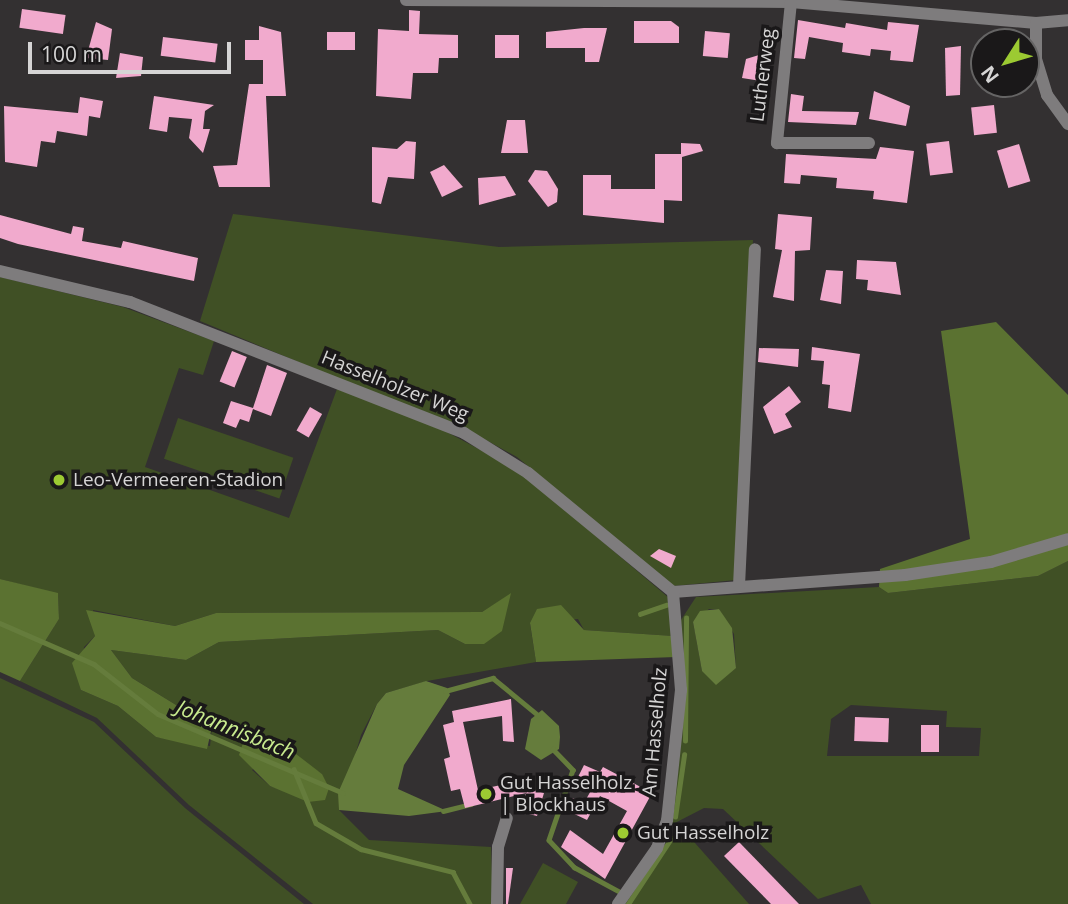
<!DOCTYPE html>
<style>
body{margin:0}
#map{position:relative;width:1068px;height:904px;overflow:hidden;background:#333031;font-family:"Open Sans",sans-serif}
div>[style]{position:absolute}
.green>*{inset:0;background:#405025;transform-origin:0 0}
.forest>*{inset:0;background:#5b7231}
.water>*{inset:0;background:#657c3c}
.stream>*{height:4.5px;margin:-2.25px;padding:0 2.25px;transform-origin:2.25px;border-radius:2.25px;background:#657c3c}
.building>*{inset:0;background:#f1aacd;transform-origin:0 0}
.street>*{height:12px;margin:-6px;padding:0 6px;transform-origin:6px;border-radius:6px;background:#7e7c7d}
.dots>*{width:19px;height:19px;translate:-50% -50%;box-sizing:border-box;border:4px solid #1a1819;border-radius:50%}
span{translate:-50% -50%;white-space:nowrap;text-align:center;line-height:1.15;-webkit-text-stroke:7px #1a1819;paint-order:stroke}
.street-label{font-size:19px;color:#d6d5d5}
.poi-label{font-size:19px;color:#d6d5d5}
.left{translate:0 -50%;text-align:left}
.water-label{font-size:21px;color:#c8eb8e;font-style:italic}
.north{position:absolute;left:970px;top:28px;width:70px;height:70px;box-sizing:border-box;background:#1a1819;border:2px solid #656464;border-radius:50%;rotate:233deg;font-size:19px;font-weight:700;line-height:28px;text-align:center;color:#d6d5d5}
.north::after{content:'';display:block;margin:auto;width:24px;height:32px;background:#9cca32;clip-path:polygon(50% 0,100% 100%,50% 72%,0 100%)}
.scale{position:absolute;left:28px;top:42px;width:203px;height:32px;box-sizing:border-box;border:4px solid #d6d5d5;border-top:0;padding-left:9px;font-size:21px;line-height:24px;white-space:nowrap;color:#d6d5d5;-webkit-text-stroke:5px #1a1819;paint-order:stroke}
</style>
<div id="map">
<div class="green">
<i style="clip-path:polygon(233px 214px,499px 247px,753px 240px,736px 580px,673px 586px,517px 457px,486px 440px,200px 321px)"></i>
<i style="clip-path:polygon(evenodd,0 277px,123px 307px,214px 341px,203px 375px,179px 368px,145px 467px,289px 518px,337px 389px,428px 422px,518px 470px,669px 598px,673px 636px,584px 630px,578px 619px,530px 624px,536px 662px,427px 681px,386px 693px,377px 704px,361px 735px,339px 810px,369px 840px,491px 847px,493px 904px,313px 904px,189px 805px,97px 718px,20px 681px,59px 619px,58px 594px,0 579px,0 277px,510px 595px,500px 618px,465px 644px,438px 630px,219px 642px,186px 660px,111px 650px,132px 678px,212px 727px,210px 746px,156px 737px,118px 706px,81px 690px,84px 647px,95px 636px,93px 610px,175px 626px,216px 613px,482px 612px,510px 595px,0 277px,283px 744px,305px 763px,322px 774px,288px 792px,270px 786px,252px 770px,283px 744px)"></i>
<i style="left:178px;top:418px;width:122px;height:43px;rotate:19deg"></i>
<i style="clip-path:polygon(evenodd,1068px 561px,1068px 904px,871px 904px,861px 885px,818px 899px,723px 809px,704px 808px,671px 825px,681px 620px,696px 597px,879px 587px,888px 593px,1038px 576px,1068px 561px,709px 609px,719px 609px,734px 634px,736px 668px,702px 671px,693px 622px,709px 609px,1068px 561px,851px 705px,947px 711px,946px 727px,981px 728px,979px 756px,827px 756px,831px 719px,851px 705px)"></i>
<i style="clip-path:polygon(0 678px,94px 722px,185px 808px,304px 904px,0 904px)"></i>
<i style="clip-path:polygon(683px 832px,687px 834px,749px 904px,624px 904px,672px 836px)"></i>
<i style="clip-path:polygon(543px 863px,578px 882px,566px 904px,520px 904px)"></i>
</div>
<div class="forest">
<i style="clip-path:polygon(996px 322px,1068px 395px,1068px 561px,1038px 576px,888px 593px,879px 587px,880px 569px,970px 539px,941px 331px)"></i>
<i style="clip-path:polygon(0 579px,58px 593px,59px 619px,20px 681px,0 672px)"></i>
<i style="clip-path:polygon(511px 593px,502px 631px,484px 644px,465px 644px,438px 630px,219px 642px,186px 660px,111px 650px,132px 678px,212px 727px,207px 749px,156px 737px,118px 706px,81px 690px,72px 663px,95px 636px,86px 610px,175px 626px,216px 613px,482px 612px)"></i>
<i style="clip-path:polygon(561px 605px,584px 630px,673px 636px,676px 657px,536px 662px,530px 623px,537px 609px)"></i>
<i style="clip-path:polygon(245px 737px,283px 744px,322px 774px,329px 788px,325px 800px,308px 802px,270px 786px,239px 755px)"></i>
</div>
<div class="water">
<i style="clip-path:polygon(719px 609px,732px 628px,736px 668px,716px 685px,702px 671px,693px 622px,700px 611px)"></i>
<i style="clip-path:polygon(426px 681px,447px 688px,450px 695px,404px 765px,398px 789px,447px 811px,409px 816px,339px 810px,338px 793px,377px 704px,386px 693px)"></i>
<i style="clip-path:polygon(542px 710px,559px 726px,560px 737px,559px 749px,541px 760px,525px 749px,531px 719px)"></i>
</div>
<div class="stream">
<i style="left:640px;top:614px;width:28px;rotate:-19deg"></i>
<i style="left:0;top:623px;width:103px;rotate:23.6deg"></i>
<i style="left:94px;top:664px;width:81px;rotate:38deg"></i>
<i style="left:158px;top:714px;width:201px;rotate:23.1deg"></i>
<i style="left:445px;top:691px;width:50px;rotate:-15.2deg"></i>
<i style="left:493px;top:678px;width:58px;rotate:39.4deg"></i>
<i style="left:685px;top:741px;width:123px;rotate:-89.5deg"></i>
<i style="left:553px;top:749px;width:29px;rotate:46deg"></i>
<i style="left:573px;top:770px;width:74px;rotate:108.9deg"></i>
<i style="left:549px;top:840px;width:37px;rotate:47deg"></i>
<i style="left:574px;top:867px;width:55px;rotate:28.4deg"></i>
<i style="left:294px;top:769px;width:58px;rotate:67.8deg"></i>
<i style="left:316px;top:823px;width:52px;rotate:30deg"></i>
<i style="left:361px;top:849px;width:95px;rotate:14deg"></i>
<i style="left:453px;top:872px;width:36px;rotate:62deg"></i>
<i style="left:443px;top:811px;width:29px;rotate:-14deg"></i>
<i style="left:675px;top:817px;width:63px;rotate:-81.7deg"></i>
<i style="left:628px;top:904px;width:77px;rotate:-56.7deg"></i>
</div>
<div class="building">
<i style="left:22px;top:9px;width:44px;height:19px;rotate:8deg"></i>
<i style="clip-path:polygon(409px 10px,420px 11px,419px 34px,458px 35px,458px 58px,439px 58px,438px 73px,413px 73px,411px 99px,376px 96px,378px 29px,409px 31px)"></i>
<i style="clip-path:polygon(798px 20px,845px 28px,846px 23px,887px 30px,888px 22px,919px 25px,913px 62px,890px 60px,891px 51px,871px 49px,870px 56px,842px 52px,843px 43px,809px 37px,805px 59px,794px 58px)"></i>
<i style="clip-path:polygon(634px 21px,671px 21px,679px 27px,679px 43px,634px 43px)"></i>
<i style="clip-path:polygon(96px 22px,112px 29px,108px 60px,86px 58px)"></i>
<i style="clip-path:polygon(259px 26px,281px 32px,286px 96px,266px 96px,270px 187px,219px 187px,213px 166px,237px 165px,249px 84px,263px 84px,263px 60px,245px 60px,245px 40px,259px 40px)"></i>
<i style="clip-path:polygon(584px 28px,607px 28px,599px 62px,585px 62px,585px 48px,546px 48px,546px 32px)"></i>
<i style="left:705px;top:31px;width:25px;height:25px;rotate:5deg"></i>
<i style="left:327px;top:32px;width:28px;height:18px"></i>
<i style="left:495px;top:35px;width:24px;height:23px"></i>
<i style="left:163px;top:37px;width:55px;height:19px;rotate:7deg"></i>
<i style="clip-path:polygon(961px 46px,960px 95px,946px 96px,945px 48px)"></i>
<i style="clip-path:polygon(120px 53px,143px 57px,141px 76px,116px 78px)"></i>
<i style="clip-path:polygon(759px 55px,765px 62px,761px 81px,742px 78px,746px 59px)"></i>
<i style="clip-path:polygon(874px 91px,910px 106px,906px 126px,869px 119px)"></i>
<i style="clip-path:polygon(791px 94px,804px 96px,802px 111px,859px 112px,856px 125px,788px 122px)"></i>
<i style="clip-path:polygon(154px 96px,214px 105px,205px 111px,203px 129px,210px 129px,203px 153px,189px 138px,192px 119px,169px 117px,167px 132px,149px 129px)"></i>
<i style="clip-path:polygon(80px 97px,103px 101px,100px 118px,89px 116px,87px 136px,57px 131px,55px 143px,41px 141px,37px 167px,5px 162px,4px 106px,78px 113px)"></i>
<i style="left:994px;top:105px;width:28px;height:23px;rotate:84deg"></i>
<i style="clip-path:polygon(507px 120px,525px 120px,528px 153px,501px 153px)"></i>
<i style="clip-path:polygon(406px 141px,416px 142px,414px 179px,388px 177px,381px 204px,372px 202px,372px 147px,397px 149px)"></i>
<i style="left:949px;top:141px;width:32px;height:23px;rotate:83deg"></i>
<i style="clip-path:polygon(681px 143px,700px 144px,703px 151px,682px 157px,682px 201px,664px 200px,664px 223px,583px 215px,583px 175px,611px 175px,611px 189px,655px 189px,655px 154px,681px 154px)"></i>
<i style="left:1019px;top:144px;width:39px;height:23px;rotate:73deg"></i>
<i style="clip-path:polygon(880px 147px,914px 151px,907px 203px,873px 199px,874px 191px,836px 188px,837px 178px,801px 175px,800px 184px,784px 183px,786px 154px,876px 159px)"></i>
<i style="clip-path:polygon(444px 165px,463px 187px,442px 197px,430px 172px)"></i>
<i style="clip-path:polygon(535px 170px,547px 171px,558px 189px,557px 202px,548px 207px,528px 181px)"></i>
<i style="clip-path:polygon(505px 176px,516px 195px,479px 205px,478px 178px)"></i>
<i style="clip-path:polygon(778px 214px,812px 217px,810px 250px,795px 251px,794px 301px,773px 297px,782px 250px,775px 249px)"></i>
<i style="clip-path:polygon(0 215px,71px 234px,73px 226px,84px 228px,82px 241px,121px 248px,123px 241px,198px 258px,194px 281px,18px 244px,0 238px)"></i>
<i style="clip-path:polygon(857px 260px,896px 262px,901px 295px,867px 290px,868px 280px,856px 279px)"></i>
<i style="clip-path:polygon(826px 270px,843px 271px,841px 304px,820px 300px)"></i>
<i style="clip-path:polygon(812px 347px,860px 354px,851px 412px,828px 408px,830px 385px,822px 384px,824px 361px,811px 360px)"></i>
<i style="clip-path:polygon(759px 348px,799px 349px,798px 367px,758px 362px)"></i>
<i style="left:232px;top:351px;width:16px;height:33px;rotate:22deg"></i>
<i style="clip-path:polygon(267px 365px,287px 373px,271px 416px,253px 409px,249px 422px,240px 419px,236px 428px,223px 423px,231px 401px,253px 408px)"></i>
<i style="clip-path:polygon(789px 386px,801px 402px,785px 414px,792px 427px,774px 434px,763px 407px)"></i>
<i style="left:310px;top:407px;width:14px;height:27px;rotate:30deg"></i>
<i style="clip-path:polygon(659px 549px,676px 556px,671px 568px,650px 556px)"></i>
<i style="clip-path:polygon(511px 699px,514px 742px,503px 741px,502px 716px,463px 722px,478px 790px,510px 783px,544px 793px,537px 816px,521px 812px,526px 793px,465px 808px,460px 789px,451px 791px,444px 759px,450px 757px,443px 725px,454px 722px,452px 711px)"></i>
<i style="left:855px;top:717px;width:34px;height:24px;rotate:2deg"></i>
<i style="left:921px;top:725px;width:18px;height:27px"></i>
<i style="clip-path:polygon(584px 765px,600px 772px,603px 767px,652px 793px,605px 879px,561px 847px,570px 830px,603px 854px,627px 811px,600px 796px,587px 820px,566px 810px,572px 798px,584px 803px,594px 785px,578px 777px)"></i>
<i style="clip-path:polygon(739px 842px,799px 904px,771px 904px,724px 856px)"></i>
<i style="clip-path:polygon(506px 868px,513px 868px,508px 904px,506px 904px)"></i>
</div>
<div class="street">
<i style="left:406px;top:0;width:385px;rotate:0.3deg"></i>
<i style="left:791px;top:2px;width:246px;rotate:4.9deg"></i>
<i style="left:1036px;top:23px;width:32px;rotate:-5deg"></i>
<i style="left:791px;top:2px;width:142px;rotate:95.7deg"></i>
<i style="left:777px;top:143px;width:92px"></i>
<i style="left:1036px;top:23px;width:36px;rotate:90deg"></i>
<i style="left:1036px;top:59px;width:38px;rotate:73deg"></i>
<i style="left:1047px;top:95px;width:36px;rotate:54deg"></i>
<i style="left:0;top:271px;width:134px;rotate:13.4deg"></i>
<i style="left:130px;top:302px;width:359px;rotate:21.4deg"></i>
<i style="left:464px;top:433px;width:75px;rotate:32deg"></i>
<i style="left:528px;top:473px;width:188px;rotate:39.4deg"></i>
<i style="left:673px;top:592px;width:233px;rotate:-4.2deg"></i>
<i style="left:905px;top:575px;width:87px;rotate:-8.6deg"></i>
<i style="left:991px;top:562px;width:80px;rotate:-16.6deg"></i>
<i style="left:739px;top:586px;width:337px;rotate:-87.3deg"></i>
<i style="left:497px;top:904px;width:57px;rotate:-89deg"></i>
<i style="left:498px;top:847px;width:30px;rotate:-73deg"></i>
<i style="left:618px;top:904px;width:68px;rotate:-55.1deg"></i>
<i style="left:657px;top:848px;width:29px;rotate:-70deg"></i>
<i style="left:667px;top:821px;width:132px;rotate:-83.9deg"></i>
<i style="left:681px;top:690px;width:98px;rotate:-94.7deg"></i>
</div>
<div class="dots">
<i style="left:59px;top:480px;background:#9cca32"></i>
<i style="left:486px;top:794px;background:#9cca32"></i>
<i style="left:623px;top:833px;background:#9cca32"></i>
</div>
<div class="street-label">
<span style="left:763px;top:75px;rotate:-83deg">Lutherweg</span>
<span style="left:395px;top:386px;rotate:22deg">Hasselholzer Weg</span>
<span style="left:655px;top:732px;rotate:-85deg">Am Hasselholz</span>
</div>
<div class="poi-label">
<span class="left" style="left:73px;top:480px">Leo-Vermeeren-Stadion</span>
<span class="left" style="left:500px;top:794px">Gut Hasselholz<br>| Blockhaus</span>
<span class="left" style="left:637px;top:833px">Gut Hasselholz</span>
</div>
<div class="water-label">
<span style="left:236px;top:729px;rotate:22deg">Johannisbach</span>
</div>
<div class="north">N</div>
<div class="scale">100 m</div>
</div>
